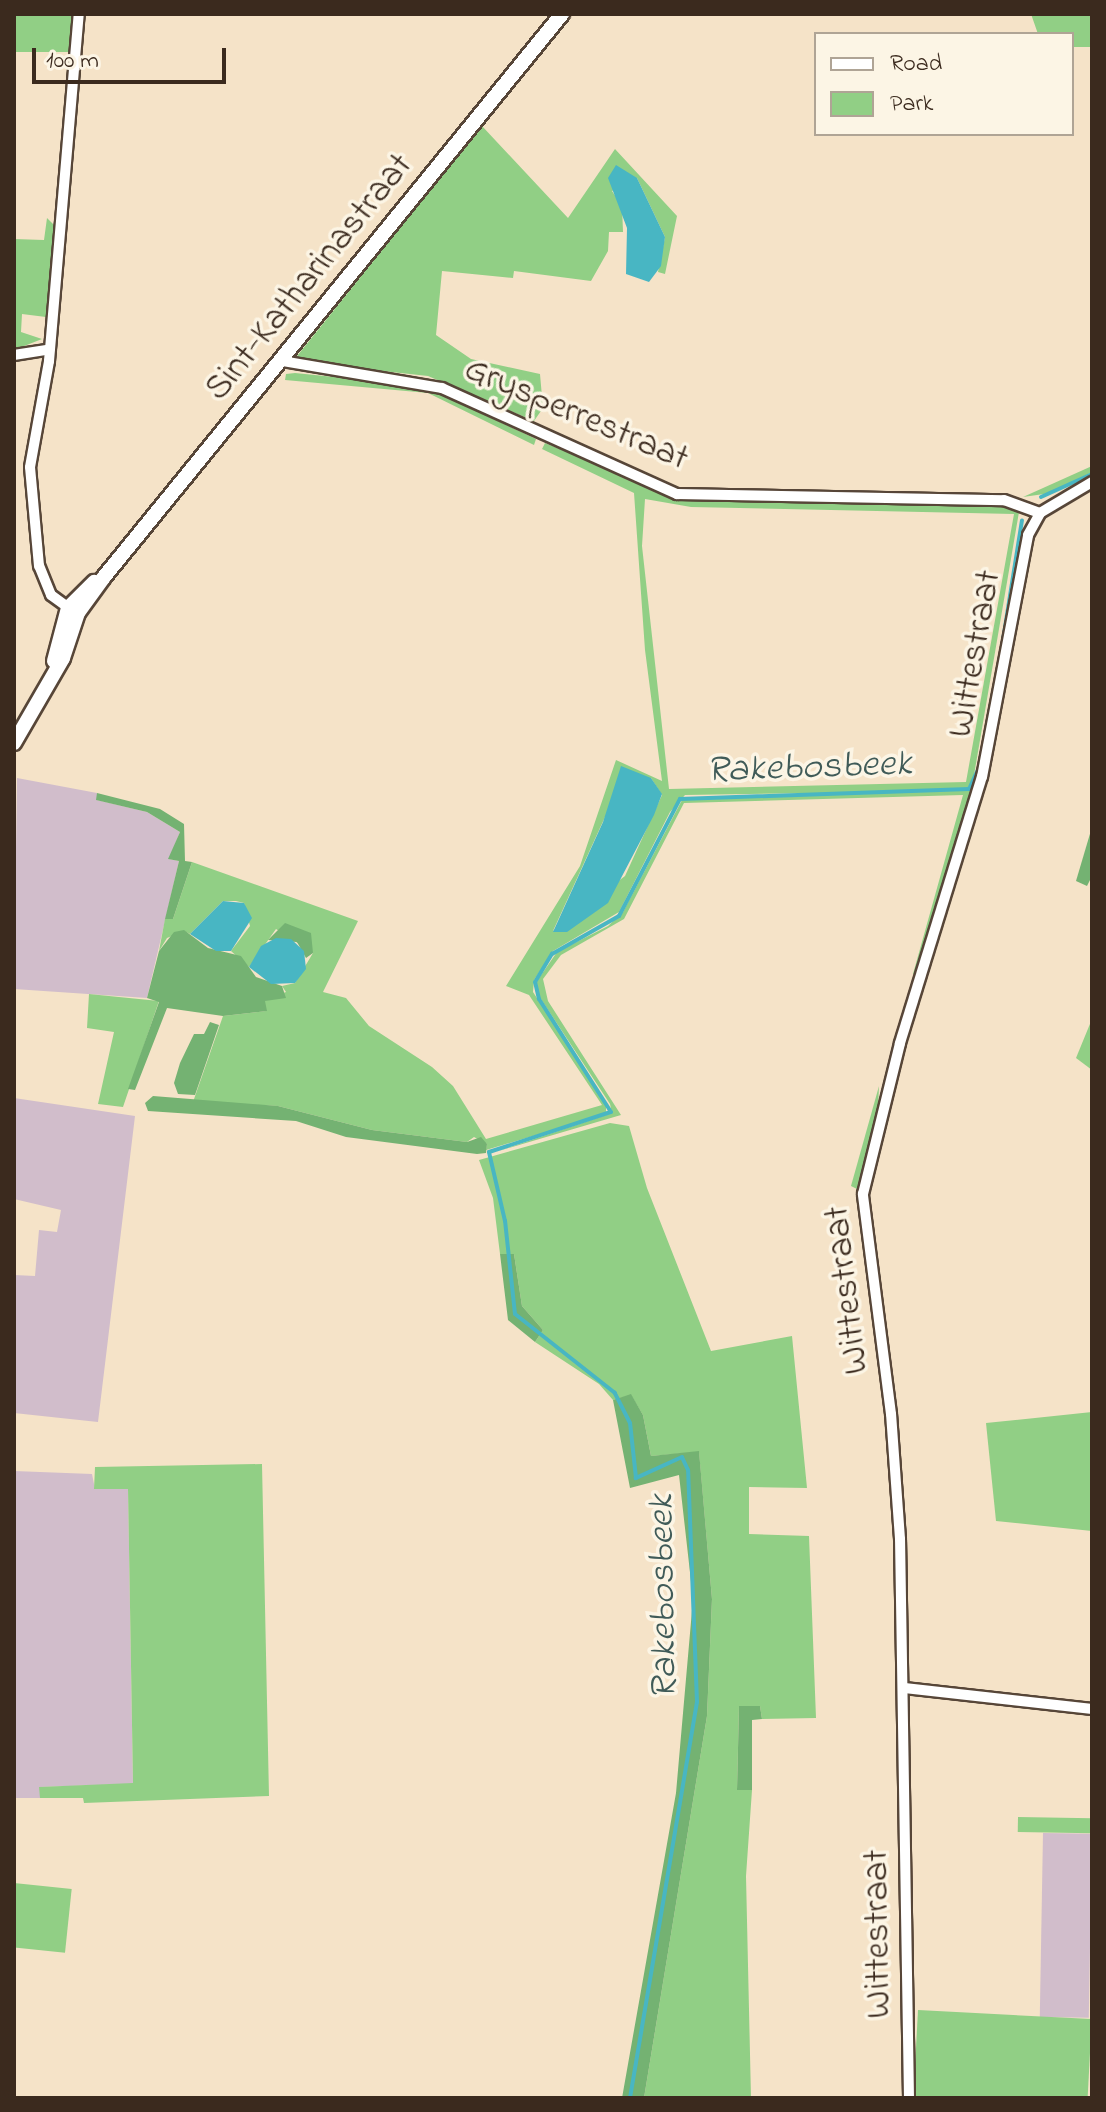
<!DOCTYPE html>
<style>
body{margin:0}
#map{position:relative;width:1106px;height:2112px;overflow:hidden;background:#f5e3c8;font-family:"Indie Flower",sans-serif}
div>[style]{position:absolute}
.industrial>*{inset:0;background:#d1bdcb;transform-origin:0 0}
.green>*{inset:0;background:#91cf85;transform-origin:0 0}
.forest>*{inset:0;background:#74b272}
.water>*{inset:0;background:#48b6c3}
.stream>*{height:4px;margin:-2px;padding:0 2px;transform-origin:2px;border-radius:2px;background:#48b6c3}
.roads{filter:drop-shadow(2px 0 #574638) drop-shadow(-2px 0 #574638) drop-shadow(0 2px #574638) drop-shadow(0 -2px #574638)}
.street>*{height:10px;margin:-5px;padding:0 5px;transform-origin:5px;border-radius:5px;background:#fff}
.secondary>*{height:14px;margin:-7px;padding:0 7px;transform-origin:7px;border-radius:7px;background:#fff}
span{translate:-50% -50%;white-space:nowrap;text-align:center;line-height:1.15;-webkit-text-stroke:7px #fcf5e5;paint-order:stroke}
.street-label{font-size:36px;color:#3b2a1e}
.water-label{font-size:38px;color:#405b58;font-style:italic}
.frame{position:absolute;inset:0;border:16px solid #3b2a1e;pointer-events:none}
.legend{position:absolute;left:814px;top:32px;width:260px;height:104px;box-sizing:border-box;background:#fcf5e5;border:2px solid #afa495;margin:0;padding:10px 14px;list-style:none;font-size:24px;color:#3b2a1e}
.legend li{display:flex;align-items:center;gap:16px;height:40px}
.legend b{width:40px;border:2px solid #afa495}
.scale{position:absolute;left:32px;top:48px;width:194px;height:36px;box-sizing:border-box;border:4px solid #3b2a1e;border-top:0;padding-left:10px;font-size:24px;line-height:28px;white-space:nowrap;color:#3b2a1e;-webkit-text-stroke:6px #fcf5e5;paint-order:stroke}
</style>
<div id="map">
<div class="industrial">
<i style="clip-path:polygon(17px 778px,97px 793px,97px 800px,147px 812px,180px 832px,169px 859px,179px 861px,147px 998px,14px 989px)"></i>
<i style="clip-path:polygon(14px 1098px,135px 1116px,98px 1422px,14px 1413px,14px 1275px,35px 1276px,39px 1230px,57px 1232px,61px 1210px,14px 1199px)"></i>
<i style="clip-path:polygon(14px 1471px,92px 1474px,95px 1489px,128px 1488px,133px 1784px,40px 1787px,40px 1798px,14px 1798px)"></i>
<i style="left:1043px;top:1833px;width:49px;height:184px;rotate:1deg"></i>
</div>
<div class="green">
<i style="left:14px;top:14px;width:59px;height:38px"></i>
<i style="clip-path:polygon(1031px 14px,1092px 14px,1092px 47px,1072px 47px,1072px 34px,1038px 34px)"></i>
<i style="clip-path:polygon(482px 126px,568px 218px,615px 149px,677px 216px,665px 274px,658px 272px,665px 237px,637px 178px,612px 191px,622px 206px,623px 232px,609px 232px,608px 251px,591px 281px,514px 271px,513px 278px,442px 271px,436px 335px,471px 359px,540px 374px,543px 408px,534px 421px,428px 376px,300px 362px,297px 356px)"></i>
<i style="clip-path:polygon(47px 218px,55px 226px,46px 317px,22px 314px,21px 332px,42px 339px,14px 350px,14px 239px,44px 240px)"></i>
<i style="clip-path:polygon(295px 373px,423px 386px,536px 439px,534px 445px,428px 393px,285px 380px,286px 374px)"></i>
<i style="clip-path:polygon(evenodd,545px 443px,680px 498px,1006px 506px,1019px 512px,973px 781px,967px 788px,858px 792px,975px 790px,917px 975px,913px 974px,963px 795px,684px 803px,624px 919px,561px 955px,543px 979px,548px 1001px,621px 1115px,495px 1152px,612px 1113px,610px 1104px,535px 990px,537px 981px,557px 952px,608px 926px,623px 912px,682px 800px,818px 793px,685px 795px,670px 812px,619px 912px,553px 951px,534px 980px,533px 992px,606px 1103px,606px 1114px,486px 1150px,487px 1144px,474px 1137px,467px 1142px,372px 1130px,278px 1106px,193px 1102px,223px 1016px,266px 1011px,264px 1001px,286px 992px,282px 986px,295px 983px,313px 953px,276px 929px,249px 967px,231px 951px,250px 926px,244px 903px,236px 901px,223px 901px,190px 934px,184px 931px,167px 938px,159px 951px,165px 919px,173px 919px,192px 862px,358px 921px,323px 992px,346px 998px,369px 1026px,432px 1067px,453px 1086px,486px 1139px,602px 1105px,529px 995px,506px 986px,580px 866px,616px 760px,662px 781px,645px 650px,634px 493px,542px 449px,545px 443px,645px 499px,691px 507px,1014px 514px,966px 782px,669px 789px,642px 546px,645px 499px,545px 443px,651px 778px,662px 795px,625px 876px,553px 931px,605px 817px,651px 778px)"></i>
<i style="clip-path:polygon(1092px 466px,1092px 472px,1051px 493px,1023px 497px)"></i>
<i style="clip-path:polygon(89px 994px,159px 1001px,123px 1107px,98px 1104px,114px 1032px,87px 1028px)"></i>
<i style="clip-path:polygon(1092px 1019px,1092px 1070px,1076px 1058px)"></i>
<i style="clip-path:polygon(879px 1086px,878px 1108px,857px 1189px,851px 1186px)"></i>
<i style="clip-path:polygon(610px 1123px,629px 1126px,647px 1188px,711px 1351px,792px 1336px,807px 1488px,749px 1487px,749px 1534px,809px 1536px,816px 1718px,762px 1719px,760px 1706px,739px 1706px,737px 1790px,752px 1790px,746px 1876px,751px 2098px,644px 2098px,707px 1716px,712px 1599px,699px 1452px,651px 1456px,643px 1415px,631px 1395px,613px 1400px,599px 1384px,535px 1342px,543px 1330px,522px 1306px,514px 1254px,500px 1254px,493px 1198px,479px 1160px)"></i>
<i style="clip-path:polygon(1092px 1412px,1092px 1531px,996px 1521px,986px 1423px)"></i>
<i style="clip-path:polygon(262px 1464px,269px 1796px,84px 1803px,83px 1798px,40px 1798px,39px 1787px,133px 1783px,128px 1489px,94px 1489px,95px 1467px)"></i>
<i style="left:1018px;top:1817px;width:74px;height:15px;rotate:1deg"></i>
<i style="left:14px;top:1883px;width:58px;height:64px;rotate:6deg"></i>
<i style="left:918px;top:2010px;width:174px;height:88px;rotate:3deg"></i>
</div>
<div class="forest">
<i style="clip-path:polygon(97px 793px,160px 809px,184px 824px,185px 861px,192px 862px,173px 919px,165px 919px,179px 861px,168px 859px,180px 832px,147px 812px,96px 800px)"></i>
<i style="clip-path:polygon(1092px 827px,1092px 876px,1087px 886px,1076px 881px)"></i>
<i style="clip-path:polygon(285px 923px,311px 933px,313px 953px,306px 958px,297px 942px,268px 940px)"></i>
<i style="clip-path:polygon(184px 930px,208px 948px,241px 956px,256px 977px,282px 986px,286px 998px,265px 1001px,267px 1011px,223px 1016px,167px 1008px,135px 1090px,128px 1089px,159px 1002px,147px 998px,159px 951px,174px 932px)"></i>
<i style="clip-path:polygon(210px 1022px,219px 1025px,195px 1095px,178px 1094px,174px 1083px,180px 1063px,194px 1034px,204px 1034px)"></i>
<i style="clip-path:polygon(153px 1096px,278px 1106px,372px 1130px,467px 1142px,481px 1137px,487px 1144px,486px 1153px,477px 1154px,346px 1137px,296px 1121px,148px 1111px,145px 1103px)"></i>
<i style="clip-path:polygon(500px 1254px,514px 1254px,522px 1306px,543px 1330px,535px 1342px,508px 1320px)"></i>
<i style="clip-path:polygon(631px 1394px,643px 1415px,651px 1456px,699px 1451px,712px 1599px,707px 1716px,644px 2098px,622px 2098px,676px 1793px,693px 1599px,679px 1475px,630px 1488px,613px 1400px)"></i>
<i style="clip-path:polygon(739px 1706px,760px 1706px,762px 1719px,752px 1720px,752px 1790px,737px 1790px)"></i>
</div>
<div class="water">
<i style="clip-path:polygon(616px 165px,637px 178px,665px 237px,661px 266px,649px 282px,626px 274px,627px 228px,608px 178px)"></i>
<i style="clip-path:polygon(621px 766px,651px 778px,662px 794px,654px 815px,608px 903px,567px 932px,553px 932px,603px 822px)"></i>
<i style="clip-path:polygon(223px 901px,244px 903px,252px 918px,231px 951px,216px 951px,190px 934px)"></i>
<i style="clip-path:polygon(276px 938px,291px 939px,304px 951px,306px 969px,295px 983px,271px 984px,249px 967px,261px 946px)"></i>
</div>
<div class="stream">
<i style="left:1041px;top:497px;width:56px;rotate:-24.3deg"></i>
<i style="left:1003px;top:640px;width:121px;rotate:-81deg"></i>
<i style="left:630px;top:2098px;width:402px;rotate:-80.4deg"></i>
<i style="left:697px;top:1702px;width:232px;rotate:-92.2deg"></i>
<i style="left:688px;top:1470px;width:14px;rotate:-115deg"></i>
<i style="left:682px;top:1457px;width:51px;rotate:155.5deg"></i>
<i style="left:636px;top:1478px;width:55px;rotate:-96.2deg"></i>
<i style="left:630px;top:1423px;width:34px;rotate:-117deg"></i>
<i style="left:615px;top:1393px;width:127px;rotate:-141.7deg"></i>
<i style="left:515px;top:1314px;width:94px;rotate:-96.1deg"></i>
<i style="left:505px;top:1221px;width:71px;rotate:-103.1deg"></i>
<i style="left:489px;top:1152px;width:128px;rotate:-18.2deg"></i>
<i style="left:611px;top:1112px;width:134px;rotate:-122.5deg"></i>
<i style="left:539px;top:999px;width:17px;rotate:-103deg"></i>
<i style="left:535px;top:982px;width:33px;rotate:-59deg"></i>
<i style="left:552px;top:954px;width:77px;rotate:-29.6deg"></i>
<i style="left:619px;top:916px;width:132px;rotate:-62.5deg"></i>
<i style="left:680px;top:799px;width:289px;rotate:-2deg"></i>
<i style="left:969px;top:789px;width:21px;rotate:-65deg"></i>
</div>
<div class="roads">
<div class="street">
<i style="left:14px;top:355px;width:36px;rotate:-9deg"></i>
<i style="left:282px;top:361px;width:162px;rotate:9.6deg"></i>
<i style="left:442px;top:388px;width:258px;rotate:24.3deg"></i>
<i style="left:677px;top:494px;width:327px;rotate:1.1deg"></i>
<i style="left:1004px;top:500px;width:38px;rotate:20deg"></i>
<i style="left:73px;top:611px;width:27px;rotate:-144deg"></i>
<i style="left:51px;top:595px;width:31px;rotate:-112deg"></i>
<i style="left:39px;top:566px;width:99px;rotate:-95.2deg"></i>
<i style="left:30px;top:467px;width:108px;rotate:-79.8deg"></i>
<i style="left:49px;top:361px;width:348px;rotate:-85.1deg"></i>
<i style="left:905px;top:1688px;width:188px;rotate:6.4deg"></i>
<i style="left:909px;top:2098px;width:559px;rotate:-90.92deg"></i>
<i style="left:900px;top:1539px;width:125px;rotate:-94.1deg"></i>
<i style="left:891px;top:1414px;width:222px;rotate:-97.3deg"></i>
<i style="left:863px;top:1194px;width:155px;rotate:-76.2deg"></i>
<i style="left:900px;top:1043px;width:278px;rotate:-72.9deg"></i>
<i style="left:982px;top:777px;width:246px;rotate:-79.2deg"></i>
<i style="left:1028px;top:535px;width:25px;rotate:-61deg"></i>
<i style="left:1040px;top:513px;width:61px;rotate:-30.8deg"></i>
</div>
<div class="secondary">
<i style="left:54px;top:661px;width:55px;rotate:-75.2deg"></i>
<i style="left:68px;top:608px;width:37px;rotate:-45deg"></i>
<i style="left:14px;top:743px;width:98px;rotate:-60deg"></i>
<i style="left:63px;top:658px;width:47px;rotate:-71.6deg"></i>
<i style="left:78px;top:613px;width:44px;rotate:-54.2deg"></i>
<i style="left:104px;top:577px;width:726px;rotate:-50.87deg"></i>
</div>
</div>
<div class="street-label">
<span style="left:310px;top:278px;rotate:-51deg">Sint-Katharinastraat</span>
<span style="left:576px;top:415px;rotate:23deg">Grysperrestraat</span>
<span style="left:976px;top:654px;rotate:-80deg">Wittestraat</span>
<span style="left:848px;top:1290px;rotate:-97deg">Wittestraat</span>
<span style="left:879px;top:1934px;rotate:-91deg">Wittestraat</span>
</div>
<div class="water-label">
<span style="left:809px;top:769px;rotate:-2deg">Rakebosbeek</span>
<span style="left:665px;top:1597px;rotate:-91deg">Rakebosbeek</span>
</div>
<div class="frame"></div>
<ul class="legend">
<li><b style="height:10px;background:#fff"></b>Road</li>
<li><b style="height:22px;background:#91cf85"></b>Park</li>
</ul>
<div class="scale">100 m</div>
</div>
